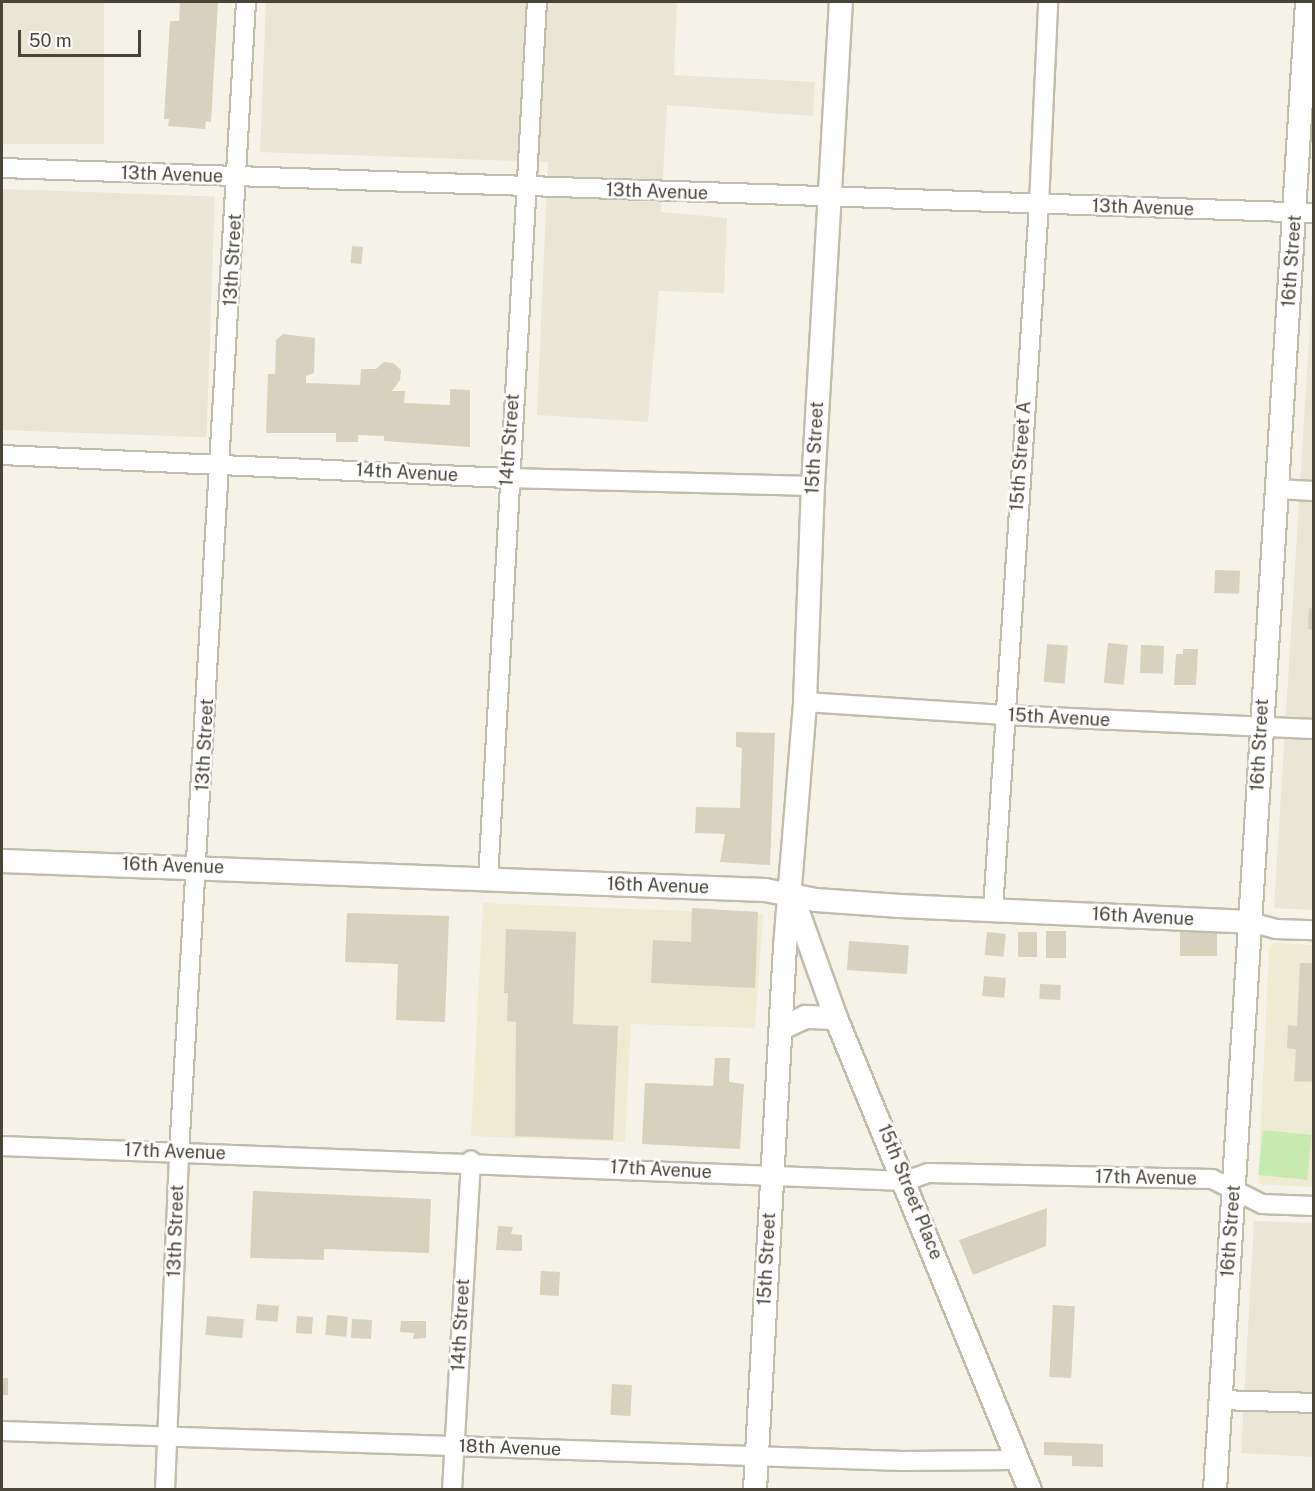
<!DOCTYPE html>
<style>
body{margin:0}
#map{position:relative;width:1315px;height:1491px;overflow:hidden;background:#f5f3e8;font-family:"Public Sans",sans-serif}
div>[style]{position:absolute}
.residential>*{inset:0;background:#e9e6d6;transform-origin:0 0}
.education>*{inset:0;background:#eeebd2}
.green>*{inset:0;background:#c6eab0;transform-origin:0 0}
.building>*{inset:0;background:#d7d1bd;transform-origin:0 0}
.roads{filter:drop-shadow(2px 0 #c1bdab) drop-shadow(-2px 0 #c1bdab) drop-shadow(0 2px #c1bdab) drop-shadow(0 -2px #c1bdab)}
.minor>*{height:18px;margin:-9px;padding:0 9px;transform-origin:9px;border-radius:9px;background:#fff}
.tertiary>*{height:22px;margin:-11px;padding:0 11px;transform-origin:11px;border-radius:11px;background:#fff}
span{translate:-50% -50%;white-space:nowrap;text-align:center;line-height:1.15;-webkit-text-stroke:5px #fff;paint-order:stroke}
.street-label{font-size:18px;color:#484437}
.frame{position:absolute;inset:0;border:3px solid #484437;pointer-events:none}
.scale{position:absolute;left:18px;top:30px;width:123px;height:27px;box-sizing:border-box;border:3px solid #484437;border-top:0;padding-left:8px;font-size:18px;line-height:21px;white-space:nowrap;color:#484437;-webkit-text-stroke:4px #fff;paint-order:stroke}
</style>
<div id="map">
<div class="residential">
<i style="left:2px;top:2px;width:102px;height:142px"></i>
<i style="clip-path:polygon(266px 2px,677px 2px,674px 75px,815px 82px,813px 116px,667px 105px,661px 212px,727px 218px,724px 293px,659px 291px,648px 422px,537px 415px,548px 162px,260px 152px)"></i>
<i style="left:2px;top:189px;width:213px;height:241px;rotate:2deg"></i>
<i style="clip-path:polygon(1313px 275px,1313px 910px,1274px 908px)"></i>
<i style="clip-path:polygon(1254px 1221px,1313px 1223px,1313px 1457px,1241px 1453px)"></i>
</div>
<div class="education">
<i style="clip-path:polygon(483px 903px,763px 914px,755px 1028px,631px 1024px,625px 1142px,471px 1136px)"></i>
<i style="clip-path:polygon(1274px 943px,1313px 945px,1313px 1187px,1258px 1184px,1269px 950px)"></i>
</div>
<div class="green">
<i style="left:1263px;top:1130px;width:49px;height:45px;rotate:6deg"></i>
</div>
<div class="building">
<i style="clip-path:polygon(180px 2px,218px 2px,211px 122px,206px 121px,205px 129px,168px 126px,169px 119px,164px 119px,170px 21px,179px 21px)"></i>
<i style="left:352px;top:246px;width:11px;height:17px;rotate:5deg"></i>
<i style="clip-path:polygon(283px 334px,315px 338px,314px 373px,306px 376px,306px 383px,360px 385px,361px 369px,376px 369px,384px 362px,393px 363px,401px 370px,400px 380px,392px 391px,405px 391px,404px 403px,450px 405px,450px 389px,470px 390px,470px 447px,384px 441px,384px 436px,358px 435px,358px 442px,336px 442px,336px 433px,266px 433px,268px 374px,275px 374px,276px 340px)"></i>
<i style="left:1215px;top:570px;width:25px;height:23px;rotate:2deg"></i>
<i style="clip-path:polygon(1309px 608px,1314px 609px,1314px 630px,1308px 629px)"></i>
<i style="left:1108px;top:643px;width:20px;height:40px;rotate:6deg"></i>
<i style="left:1047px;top:644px;width:21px;height:38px;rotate:5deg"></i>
<i style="left:1141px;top:645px;width:23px;height:28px;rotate:2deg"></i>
<i style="clip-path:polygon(1183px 649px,1198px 649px,1196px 685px,1174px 685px,1176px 654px,1183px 654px)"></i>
<i style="clip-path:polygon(736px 732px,775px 733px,770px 865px,720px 862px,725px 834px,695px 833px,696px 807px,740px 808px,742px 748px,736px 747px)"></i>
<i style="clip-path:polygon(692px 908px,758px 912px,755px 988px,651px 983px,653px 940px,691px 942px)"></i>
<i style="clip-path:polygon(347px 913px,449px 916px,445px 1022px,396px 1020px,398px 964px,345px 962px)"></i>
<i style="clip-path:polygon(506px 929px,576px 932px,573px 1024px,618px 1026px,613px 1140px,515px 1136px,516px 1022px,507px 1021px,508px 993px,504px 993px)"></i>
<i style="left:1046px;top:931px;width:20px;height:27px"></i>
<i style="left:987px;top:932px;width:19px;height:23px;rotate:6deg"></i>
<i style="left:1018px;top:932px;width:19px;height:25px"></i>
<i style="left:1180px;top:932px;width:37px;height:24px"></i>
<i style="left:849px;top:941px;width:60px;height:29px;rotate:4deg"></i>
<i style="clip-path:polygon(1300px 963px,1314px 963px,1314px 1082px,1294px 1081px,1296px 1049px,1287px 1048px,1288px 1025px,1297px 1026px)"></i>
<i style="left:984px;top:976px;width:22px;height:20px;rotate:5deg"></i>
<i style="left:1040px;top:984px;width:21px;height:15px;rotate:3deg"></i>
<i style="clip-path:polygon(715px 1058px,730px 1058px,729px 1082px,744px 1084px,740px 1149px,642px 1144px,645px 1083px,713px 1086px)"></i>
<i style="clip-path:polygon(253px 1191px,431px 1199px,429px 1253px,324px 1249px,324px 1260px,250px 1258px)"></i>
<i style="clip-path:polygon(1047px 1208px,1046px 1246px,973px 1275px,959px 1240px)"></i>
<i style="clip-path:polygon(498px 1226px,513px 1227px,511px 1234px,522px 1235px,522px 1251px,496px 1250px)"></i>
<i style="left:541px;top:1271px;width:19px;height:24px;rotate:3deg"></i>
<i style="left:257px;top:1304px;width:22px;height:16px;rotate:5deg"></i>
<i style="left:1053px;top:1305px;width:22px;height:72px;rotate:3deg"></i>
<i style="left:327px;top:1315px;width:21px;height:20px;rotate:5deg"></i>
<i style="left:207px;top:1316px;width:37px;height:19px;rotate:5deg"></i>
<i style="left:297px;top:1316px;width:16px;height:17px;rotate:4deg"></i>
<i style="left:352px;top:1319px;width:20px;height:19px;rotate:3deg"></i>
<i style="clip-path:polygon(401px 1321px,426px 1321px,426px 1338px,413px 1339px,414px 1333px,400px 1332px)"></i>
<i style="left:2px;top:1378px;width:6px;height:17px"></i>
<i style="left:612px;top:1384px;width:20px;height:31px;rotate:3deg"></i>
<i style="clip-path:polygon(1044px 1442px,1103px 1444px,1103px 1467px,1072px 1466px,1072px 1456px,1044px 1455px)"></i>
</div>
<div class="roads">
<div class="minor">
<i style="left:2px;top:168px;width:1313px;rotate:1.96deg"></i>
<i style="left:2px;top:455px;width:506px;rotate:2.61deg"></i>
<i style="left:507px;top:478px;width:306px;rotate:1.5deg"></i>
<i style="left:1277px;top:489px;width:37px;rotate:3deg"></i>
<i style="left:805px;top:702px;width:200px;rotate:3.7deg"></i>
<i style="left:1005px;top:715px;width:309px;rotate:2.6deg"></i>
<i style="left:488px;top:880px;width:879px;rotate:-86.81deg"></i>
<i style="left:993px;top:910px;width:707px;rotate:-86.27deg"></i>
<i style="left:1039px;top:204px;width:202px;rotate:-87.4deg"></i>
<i style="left:1250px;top:922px;width:27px;rotate:15deg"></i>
<i style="left:1276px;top:929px;width:38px;rotate:2deg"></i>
<i style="left:2px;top:1146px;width:904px;rotate:2.22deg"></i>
<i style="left:905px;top:1181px;width:24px;rotate:-19deg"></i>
<i style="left:928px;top:1173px;width:284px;rotate:1.2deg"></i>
<i style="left:1212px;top:1179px;width:56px;rotate:26.6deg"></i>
<i style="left:1262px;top:1204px;width:52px;rotate:2.2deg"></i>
<i style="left:1220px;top:1400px;width:94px;rotate:1.8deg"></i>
<i style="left:2px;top:1431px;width:901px;rotate:1.91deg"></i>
<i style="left:903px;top:1461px;width:115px;rotate:-0.5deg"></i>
<i style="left:165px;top:1490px;width:337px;rotate:-87.6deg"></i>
<i style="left:179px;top:1153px;width:1153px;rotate:-86.67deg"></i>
<i style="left:452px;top:1490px;width:330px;rotate:-86.7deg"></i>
</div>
<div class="tertiary">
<i style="left:2px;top:861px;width:764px;rotate:2.18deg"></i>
<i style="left:765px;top:890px;width:52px;rotate:11.1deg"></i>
<i style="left:816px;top:900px;width:84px;rotate:4.1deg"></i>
<i style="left:900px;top:906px;width:350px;rotate:2.6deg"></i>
<i style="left:793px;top:898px;width:127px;rotate:70.3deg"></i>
<i style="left:836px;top:1018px;width:510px;rotate:67.66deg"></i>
<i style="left:782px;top:1028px;width:26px;rotate:-25deg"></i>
<i style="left:806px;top:1017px;width:30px;rotate:2deg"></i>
<i style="left:755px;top:1490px;width:544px;rotate:-86.84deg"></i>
<i style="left:785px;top:947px;width:246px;rotate:-85.3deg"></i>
<i style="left:805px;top:702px;width:216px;rotate:-87.9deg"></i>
<i style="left:813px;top:486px;width:485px;rotate:-86.7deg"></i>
<i style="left:1215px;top:1490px;width:1491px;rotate:-86.46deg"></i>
</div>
</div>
<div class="street-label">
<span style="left:172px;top:175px;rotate:2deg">13th Avenue</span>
<span style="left:657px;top:192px;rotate:2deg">13th Avenue</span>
<span style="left:1143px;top:208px;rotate:2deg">13th Avenue</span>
<span style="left:233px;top:260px;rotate:-87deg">13th Street</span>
<span style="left:1292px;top:261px;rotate:-86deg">16th Street</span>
<span style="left:510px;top:440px;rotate:-86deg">14th Street</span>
<span style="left:815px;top:448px;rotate:-87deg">15th Street</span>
<span style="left:1021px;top:456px;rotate:-86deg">15th Street A</span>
<span style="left:407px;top:473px;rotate:3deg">14th Avenue</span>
<span style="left:1059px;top:718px;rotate:3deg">15th Avenue</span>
<span style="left:205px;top:745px;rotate:-87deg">13th Street</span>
<span style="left:1260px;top:745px;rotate:-87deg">16th Street</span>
<span style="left:173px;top:866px;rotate:2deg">16th Avenue</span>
<span style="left:658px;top:886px;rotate:2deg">16th Avenue</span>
<span style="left:1143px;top:917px;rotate:3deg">16th Avenue</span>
<span style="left:175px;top:1152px;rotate:2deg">17th Avenue</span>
<span style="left:661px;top:1170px;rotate:3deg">17th Avenue</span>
<span style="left:1146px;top:1178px;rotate:1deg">17th Avenue</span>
<span style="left:910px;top:1192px;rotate:68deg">15th Street Place</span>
<span style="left:176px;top:1231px;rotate:-88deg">13th Street</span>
<span style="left:1231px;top:1231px;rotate:-86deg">16th Street</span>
<span style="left:767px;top:1259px;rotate:-87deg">15th Street</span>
<span style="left:461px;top:1325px;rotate:-87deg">14th Street</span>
<span style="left:510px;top:1448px;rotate:2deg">18th Avenue</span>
</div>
<div class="frame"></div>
<div class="scale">50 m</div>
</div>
